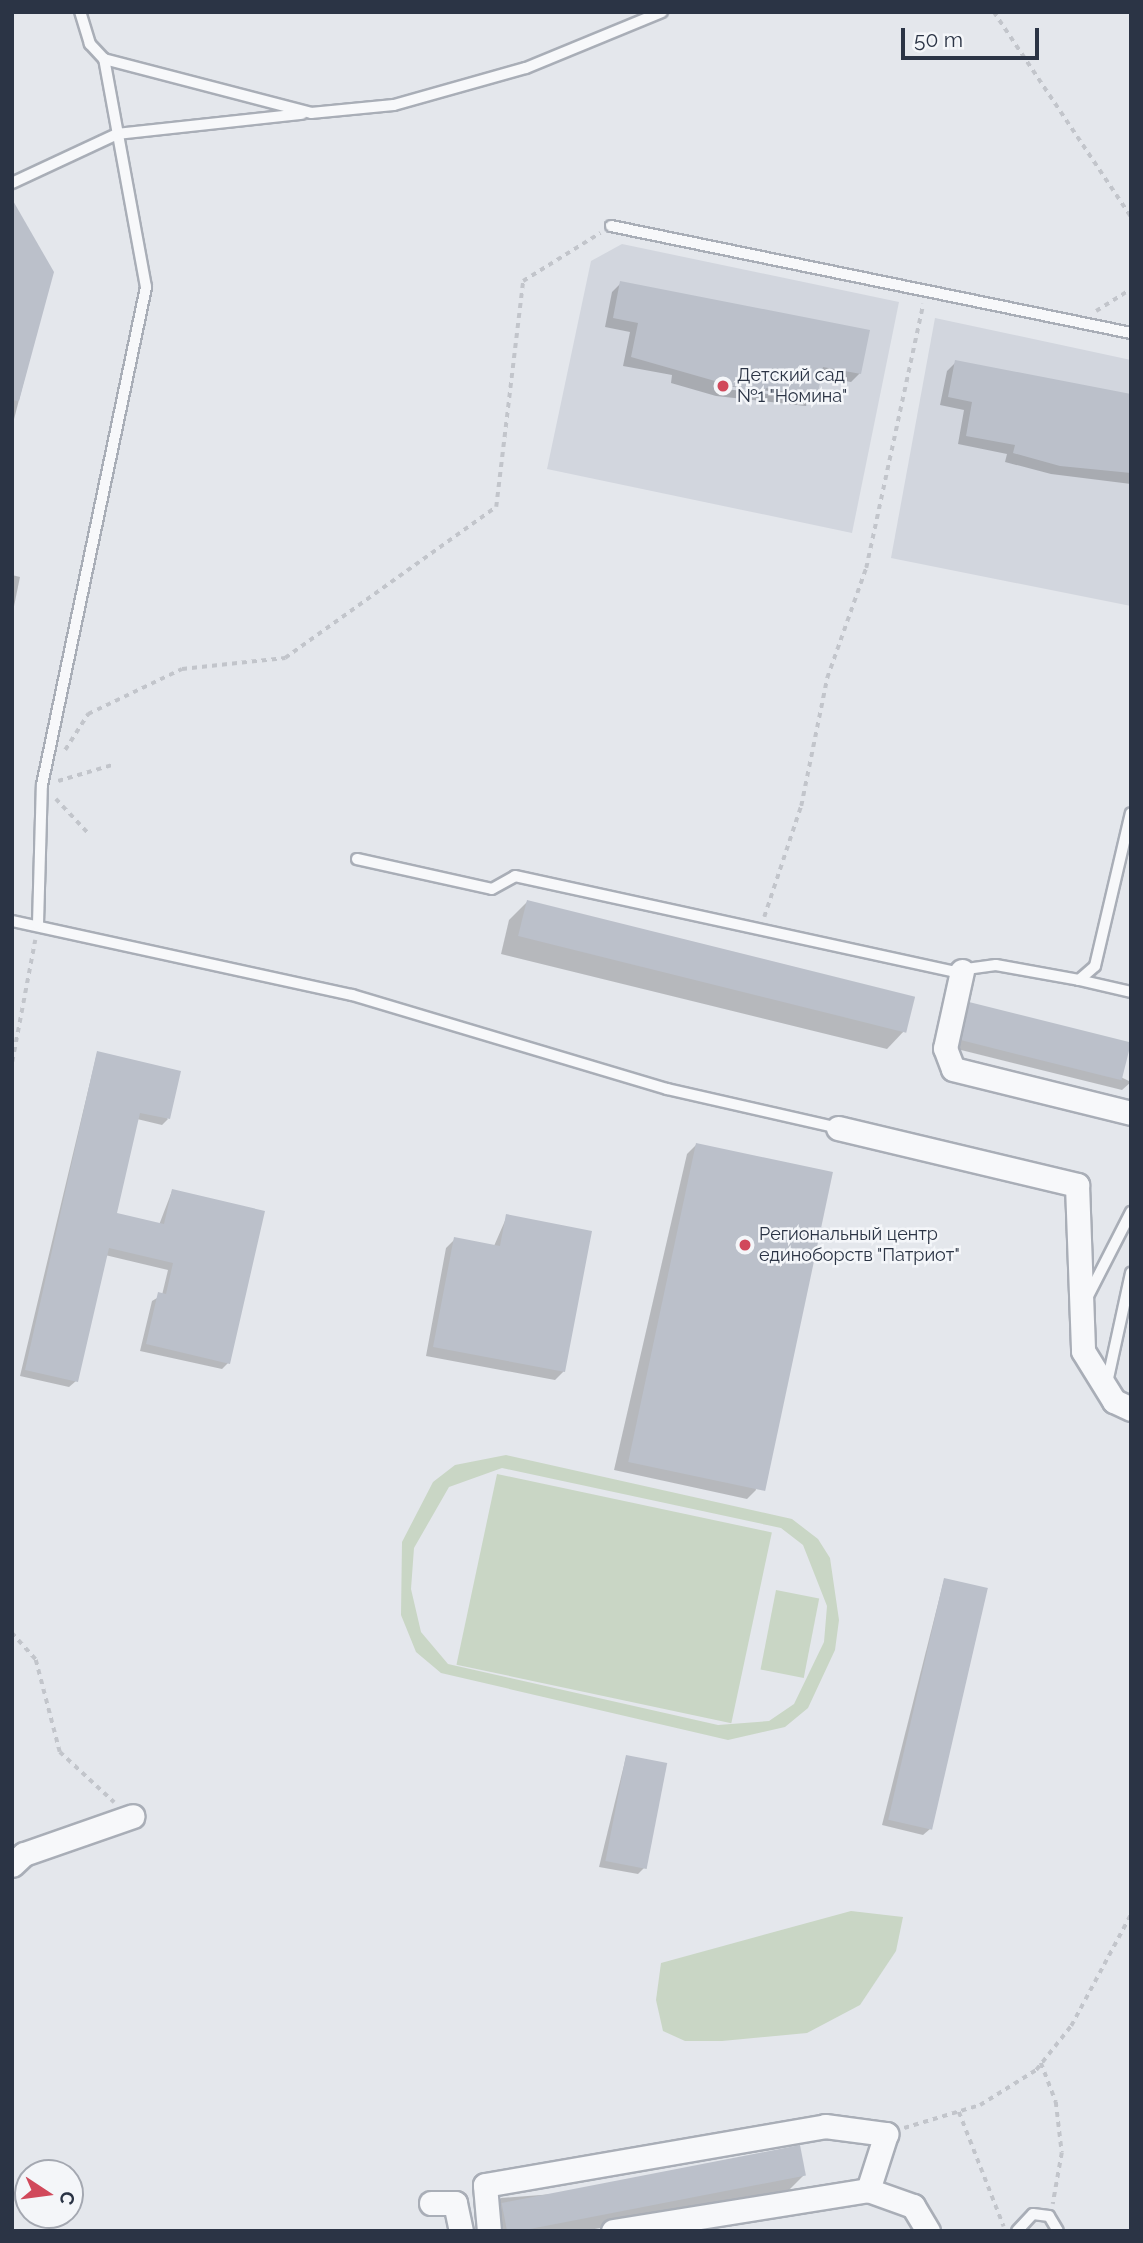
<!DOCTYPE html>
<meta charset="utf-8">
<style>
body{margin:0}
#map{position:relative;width:1143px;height:2243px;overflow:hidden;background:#e4e7ec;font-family:Raleway,sans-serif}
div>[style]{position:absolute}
.built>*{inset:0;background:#d2d6de}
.green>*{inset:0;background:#c9d6c5;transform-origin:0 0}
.shadow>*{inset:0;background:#0003}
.building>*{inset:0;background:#bbc0ca;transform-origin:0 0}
.path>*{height:3.5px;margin-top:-1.75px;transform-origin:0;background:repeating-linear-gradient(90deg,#c2c5cb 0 5px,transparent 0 10px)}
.roads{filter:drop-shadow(2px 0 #a9aeb7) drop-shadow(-2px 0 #a9aeb7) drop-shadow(0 2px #a9aeb7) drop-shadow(0 -2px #a9aeb7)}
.lane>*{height:10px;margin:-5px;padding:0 5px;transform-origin:5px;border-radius:5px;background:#f7f8fa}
.street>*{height:23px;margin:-11.5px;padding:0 11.5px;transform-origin:11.5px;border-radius:11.5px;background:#f7f8fa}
.dots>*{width:19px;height:19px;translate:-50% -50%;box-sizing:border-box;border:4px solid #f4f6f9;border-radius:50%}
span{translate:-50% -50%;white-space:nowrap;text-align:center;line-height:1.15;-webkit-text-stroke:5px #f4f6f9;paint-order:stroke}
.poi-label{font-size:18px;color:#2b3445}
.left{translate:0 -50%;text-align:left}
.frame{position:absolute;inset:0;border:14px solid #2b3445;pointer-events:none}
.north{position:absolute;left:14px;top:2159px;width:70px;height:70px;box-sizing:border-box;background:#f4f6f9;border:2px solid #a4a8b1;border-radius:50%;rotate:103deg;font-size:19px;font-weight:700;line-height:28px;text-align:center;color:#2b3445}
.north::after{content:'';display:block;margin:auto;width:24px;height:32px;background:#d1495b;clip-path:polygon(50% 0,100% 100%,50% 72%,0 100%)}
.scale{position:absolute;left:901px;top:28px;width:138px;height:32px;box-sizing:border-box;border:4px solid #2b3445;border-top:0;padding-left:9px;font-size:21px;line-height:24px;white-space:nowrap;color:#2b3445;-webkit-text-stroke:5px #f4f6f9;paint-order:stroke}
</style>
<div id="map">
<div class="built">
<i style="clip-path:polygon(622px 244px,899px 302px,852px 533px,547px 469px,591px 261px)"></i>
<i style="clip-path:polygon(935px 318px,1131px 360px,1131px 606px,891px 558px)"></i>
</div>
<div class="green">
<i style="clip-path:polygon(evenodd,506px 1455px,792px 1519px,818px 1539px,830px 1558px,839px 1620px,835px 1650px,808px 1708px,785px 1727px,728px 1740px,441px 1673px,416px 1652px,401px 1615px,402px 1542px,433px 1482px,455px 1465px,506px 1455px,502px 1468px,781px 1528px,803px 1545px,827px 1606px,824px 1642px,794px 1704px,769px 1721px,718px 1725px,448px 1664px,421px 1632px,411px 1589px,414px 1548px,449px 1487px,502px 1468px)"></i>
<i style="left:497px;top:1474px;width:281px;height:195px;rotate:12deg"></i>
<i style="left:776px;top:1590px;width:44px;height:81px;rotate:11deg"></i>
<i style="clip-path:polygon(851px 1911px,903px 1917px,896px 1951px,860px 2005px,807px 2033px,722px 2041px,685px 2041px,663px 2031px,656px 2000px,661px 1963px)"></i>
</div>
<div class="shadow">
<i style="clip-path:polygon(12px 206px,52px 272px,12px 427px)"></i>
<i style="clip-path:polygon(evenodd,621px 283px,860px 373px,851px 382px,819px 376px,806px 406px,716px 396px,671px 383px,672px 375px,623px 366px,630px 332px,605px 327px,612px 292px,621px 283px,717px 385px,811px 396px,811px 399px,717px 388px,717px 385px)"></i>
<i style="clip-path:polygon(956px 362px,1131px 396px,1131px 484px,1051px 474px,1005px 462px,1007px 454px,958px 444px,964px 410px,940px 405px,947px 371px)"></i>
<i style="clip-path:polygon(12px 575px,20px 577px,12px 616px)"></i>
<i style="clip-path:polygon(528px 901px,905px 1030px,887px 1049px,501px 954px,509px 920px)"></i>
<i style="clip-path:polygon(970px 1004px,1131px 1082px,1122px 1090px,953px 1048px,961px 1013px)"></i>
<i style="clip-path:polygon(97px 1053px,168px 1119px,162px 1125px,137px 1119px,115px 1214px,159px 1225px,172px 1191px,228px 1363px,222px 1369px,140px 1351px,152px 1301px,162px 1295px,168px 1270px,105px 1255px,76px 1381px,69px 1387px,20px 1376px)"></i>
<i style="clip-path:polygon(696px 1145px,756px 1490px,747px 1499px,614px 1470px,687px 1154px)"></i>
<i style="clip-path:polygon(507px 1216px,564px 1371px,555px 1380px,426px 1356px,446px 1248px,455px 1239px,494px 1246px)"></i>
<i style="clip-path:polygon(944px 1580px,930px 1829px,923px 1835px,882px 1825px)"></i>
<i style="clip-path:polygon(626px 1757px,644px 1868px,638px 1874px,599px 1867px)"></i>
<i style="clip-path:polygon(804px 2175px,785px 2194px,584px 2231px,483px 2231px,482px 2217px,501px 2198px)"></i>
</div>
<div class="building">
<i style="clip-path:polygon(12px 199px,54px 272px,19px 401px,12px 400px)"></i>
<i style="clip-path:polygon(620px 281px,870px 330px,861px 374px,823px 367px,817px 398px,766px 388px,764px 395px,631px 357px,638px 323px,613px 318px)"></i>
<i style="clip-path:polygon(955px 360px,1131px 394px,1131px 473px,1060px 466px,1013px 453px,1015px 445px,966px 436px,972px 402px,948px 397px)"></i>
<i style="left:527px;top:900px;width:400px;height:37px;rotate:14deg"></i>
<i style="left:969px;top:1002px;width:167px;height:39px;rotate:14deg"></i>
<i style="clip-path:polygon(97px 1051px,181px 1071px,170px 1119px,140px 1113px,117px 1213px,164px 1224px,172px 1189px,265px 1211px,230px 1364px,146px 1344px,158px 1292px,166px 1294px,173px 1263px,109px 1248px,78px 1382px,25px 1370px)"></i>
<i style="left:696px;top:1143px;width:140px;height:326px;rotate:12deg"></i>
<i style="clip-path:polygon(506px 1214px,592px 1231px,565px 1372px,433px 1347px,454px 1237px,500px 1246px)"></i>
<i style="left:944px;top:1578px;width:45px;height:248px;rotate:13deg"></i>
<i style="left:626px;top:1755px;width:42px;height:108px;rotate:11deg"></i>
<i style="left:800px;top:2145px;width:31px;height:304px;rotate:79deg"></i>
</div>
<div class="path">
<i style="left:994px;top:12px;width:247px;rotate:56.2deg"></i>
<i style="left:1096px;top:311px;width:41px;rotate:-32.2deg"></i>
<i style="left:65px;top:750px;width:43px;rotate:-57.4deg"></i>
<i style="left:88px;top:714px;width:104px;rotate:-25.6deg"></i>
<i style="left:182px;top:669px;width:104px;rotate:-6.1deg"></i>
<i style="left:285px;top:658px;width:259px;rotate:-35.6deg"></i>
<i style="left:496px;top:507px;width:228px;rotate:-83.2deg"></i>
<i style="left:523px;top:281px;width:91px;rotate:-31.9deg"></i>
<i style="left:58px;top:781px;width:56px;rotate:-16.5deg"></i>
<i style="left:56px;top:799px;width:47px;rotate:46.7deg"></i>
<i style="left:764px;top:917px;width:117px;rotate:-71.6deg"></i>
<i style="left:801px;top:806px;width:131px;rotate:-78.5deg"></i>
<i style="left:827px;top:678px;width:117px;rotate:-70.5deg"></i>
<i style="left:866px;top:568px;width:270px;rotate:-77.8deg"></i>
<i style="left:12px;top:1062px;width:124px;rotate:-79.3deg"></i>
<i style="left:12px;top:1633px;width:36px;rotate:48deg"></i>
<i style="left:36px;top:1660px;width:95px;rotate:75.4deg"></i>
<i style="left:60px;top:1752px;width:74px;rotate:42.8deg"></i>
<i style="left:1041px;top:2063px;width:42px;rotate:69deg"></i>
<i style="left:1056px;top:2102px;width:51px;rotate:83.3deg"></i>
<i style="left:1062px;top:2153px;width:52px;rotate:100deg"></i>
<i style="left:959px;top:2112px;width:123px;rotate:68.6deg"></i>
<i style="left:904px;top:2128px;width:79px;rotate:-16.8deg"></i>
<i style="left:980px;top:2105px;width:66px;rotate:-32deg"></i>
<i style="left:1036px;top:2070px;width:56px;rotate:-51.5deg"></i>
<i style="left:1071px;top:2026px;width:127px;rotate:-61.8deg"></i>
</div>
<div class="roads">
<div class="lane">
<i style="left:104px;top:59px;width:214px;rotate:14.6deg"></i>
<i style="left:311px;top:113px;width:83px;rotate:-5.5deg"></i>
<i style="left:394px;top:105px;width:137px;rotate:-15.7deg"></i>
<i style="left:526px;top:68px;width:147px;rotate:-22.4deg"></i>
<i style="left:12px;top:183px;width:116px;rotate:-25deg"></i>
<i style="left:117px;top:134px;width:186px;rotate:-6.2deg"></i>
<i style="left:611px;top:226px;width:531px;rotate:11.63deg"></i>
<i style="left:357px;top:859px;width:138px;rotate:12.5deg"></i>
<i style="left:492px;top:889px;width:26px;rotate:-29deg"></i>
<i style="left:515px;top:876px;width:447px;rotate:12.3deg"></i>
<i style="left:952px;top:971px;width:44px;rotate:-7.8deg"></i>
<i style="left:996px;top:965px;width:84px;rotate:10.2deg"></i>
<i style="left:1079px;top:980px;width:21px;rotate:-41deg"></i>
<i style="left:1095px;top:966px;width:157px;rotate:-76.8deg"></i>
<i style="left:12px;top:921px;width:348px;rotate:12.3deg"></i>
<i style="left:352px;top:995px;width:329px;rotate:16.6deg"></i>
<i style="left:667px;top:1089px;width:175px;rotate:12.8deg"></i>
<i style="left:38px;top:924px;width:139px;rotate:-88.4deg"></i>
<i style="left:42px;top:785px;width:509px;rotate:-78.2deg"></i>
<i style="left:146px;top:287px;width:232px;rotate:-100.4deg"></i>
<i style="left:104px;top:59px;width:21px;rotate:-133deg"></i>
<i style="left:90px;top:44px;width:34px;rotate:-107deg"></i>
<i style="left:1079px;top:980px;width:53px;rotate:13deg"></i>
<i style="left:1086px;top:1300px;width:99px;rotate:-62.9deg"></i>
<i style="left:1107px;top:1383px;width:113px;rotate:-77.7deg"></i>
<i style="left:1017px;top:2231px;width:23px;rotate:-47deg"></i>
<i style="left:1033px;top:2214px;width:16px;rotate:7deg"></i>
<i style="left:1049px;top:2216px;width:17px;rotate:59deg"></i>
</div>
<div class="street">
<i style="left:962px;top:971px;width:79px;rotate:102.4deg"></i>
<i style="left:945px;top:1048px;width:22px;rotate:69deg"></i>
<i style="left:953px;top:1069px;width:183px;rotate:13.9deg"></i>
<i style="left:838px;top:1128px;width:246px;rotate:13.4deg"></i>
<i style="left:1077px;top:1185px;width:166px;rotate:87.9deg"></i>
<i style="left:1083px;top:1351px;width:59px;rotate:58.2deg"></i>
<i style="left:1114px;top:1401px;width:19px;rotate:25deg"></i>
<i style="left:12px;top:1865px;width:16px;rotate:-43deg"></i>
<i style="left:24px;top:1854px;width:115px;rotate:-19.2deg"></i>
<i style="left:431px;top:2203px;width:24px"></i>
<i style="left:455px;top:2203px;width:29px;rotate:78deg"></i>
<i style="left:489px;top:2231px;width:46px;rotate:-95deg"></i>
<i style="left:485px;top:2185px;width:345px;rotate:-9.8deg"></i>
<i style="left:825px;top:2126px;width:62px;rotate:7.5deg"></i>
<i style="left:886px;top:2134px;width:59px;rotate:107.8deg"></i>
<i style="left:613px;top:2231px;width:258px;rotate:-9.1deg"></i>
<i style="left:868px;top:2190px;width:48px;rotate:19.6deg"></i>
<i style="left:913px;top:2206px;width:29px;rotate:59deg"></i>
</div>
</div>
<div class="dots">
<i style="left:723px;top:386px;background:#d1495b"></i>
<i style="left:745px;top:1245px;background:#d1495b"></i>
</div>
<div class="poi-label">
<span class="left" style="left:737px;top:386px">Детский сад<br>№1 "Номина"</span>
<span class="left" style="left:759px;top:1245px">Региональный центр<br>единоборств "Патриот"</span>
</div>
<div class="frame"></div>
<div class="north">С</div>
<div class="scale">50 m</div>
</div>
